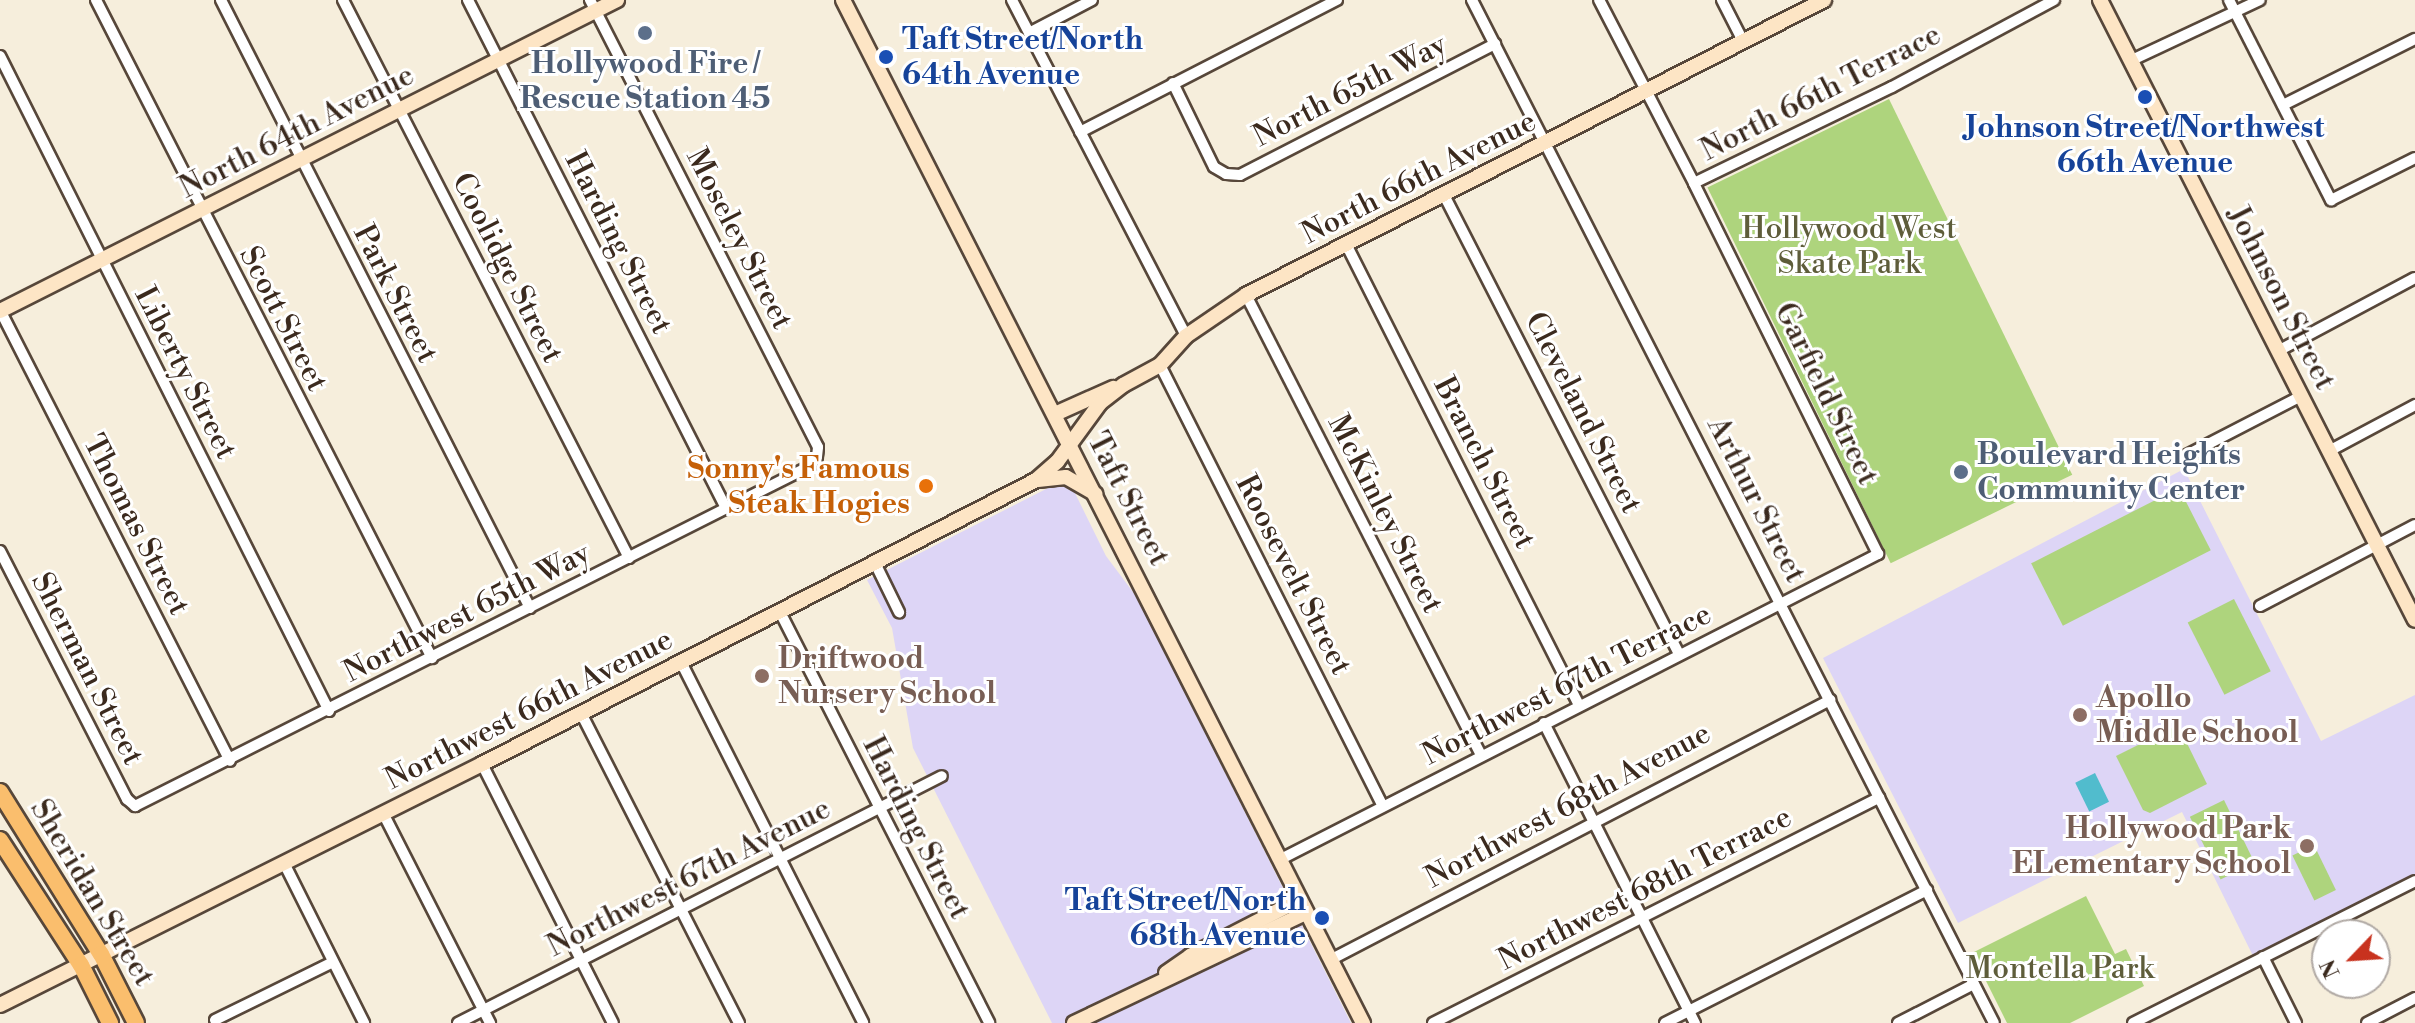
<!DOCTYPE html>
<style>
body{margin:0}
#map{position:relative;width:2415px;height:1023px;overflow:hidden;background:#f6eedc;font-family:"Libre Bodoni",serif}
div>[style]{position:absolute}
.built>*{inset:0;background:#ddd5f6}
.green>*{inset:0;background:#aed47d;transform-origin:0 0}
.water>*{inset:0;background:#51bccd;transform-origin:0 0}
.roads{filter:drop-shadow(2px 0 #57473a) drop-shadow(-2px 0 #57473a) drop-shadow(0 2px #57473a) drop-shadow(0 -2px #57473a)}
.street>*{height:10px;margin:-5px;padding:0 5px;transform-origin:5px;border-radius:5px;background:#fff}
.secondary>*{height:14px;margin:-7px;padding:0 7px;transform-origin:7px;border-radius:7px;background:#fde5c5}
.primary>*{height:16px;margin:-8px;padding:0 8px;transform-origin:8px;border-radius:8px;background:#fabe6d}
.dots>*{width:22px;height:22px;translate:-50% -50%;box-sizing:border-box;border:4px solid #fff;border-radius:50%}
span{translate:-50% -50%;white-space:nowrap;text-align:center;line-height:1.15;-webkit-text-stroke:6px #fff;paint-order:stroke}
.transit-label{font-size:30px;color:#164399;font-weight:700}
.left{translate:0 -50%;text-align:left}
.right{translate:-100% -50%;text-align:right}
.service-label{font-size:30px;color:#4e5e75;font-weight:700}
.street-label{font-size:30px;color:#3b2a1e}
.park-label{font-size:30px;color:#5e5d3a}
.food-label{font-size:30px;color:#c56008;font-weight:700}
.education-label{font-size:30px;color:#785e54;font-weight:700}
.north{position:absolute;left:2311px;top:919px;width:80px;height:80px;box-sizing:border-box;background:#fff;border:2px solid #b1aaa5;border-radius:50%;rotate:245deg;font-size:22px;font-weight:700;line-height:32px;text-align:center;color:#3b2a1e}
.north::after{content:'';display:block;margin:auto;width:28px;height:36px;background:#c8321e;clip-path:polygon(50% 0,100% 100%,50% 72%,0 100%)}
</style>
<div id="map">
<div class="built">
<i style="clip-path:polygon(2184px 469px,2321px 741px,2415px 695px,2415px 881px,2255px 960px,2182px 812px,1958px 923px,1823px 658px)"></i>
<i style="clip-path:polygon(1056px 484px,1073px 489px,1106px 556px,1136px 596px,1351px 1023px,1052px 1023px,913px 748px,892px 628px,867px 580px)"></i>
</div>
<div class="green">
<i style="left:1889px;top:99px;width:418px;height:202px;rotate:64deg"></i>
<i style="left:2179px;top:488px;width:70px;height:166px;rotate:63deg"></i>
<i style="left:2234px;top:599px;width:81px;height:52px;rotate:63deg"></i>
<i style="clip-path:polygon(2178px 725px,2207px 784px,2150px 813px,2143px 810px,2116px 756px)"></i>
<i style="left:2224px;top:800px;width:70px;height:38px;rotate:64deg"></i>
<i style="left:2314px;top:845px;width:50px;height:24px;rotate:64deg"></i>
<i style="clip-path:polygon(2086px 896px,2115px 954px,2126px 949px,2144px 986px,2070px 1023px,2007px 1023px,1972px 953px)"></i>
</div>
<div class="water">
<i style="left:2095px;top:773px;width:32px;height:22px;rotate:64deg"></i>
</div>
<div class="roads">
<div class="street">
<i style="left:96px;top:0;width:739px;rotate:62.95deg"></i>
<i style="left:221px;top:0;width:682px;rotate:63.06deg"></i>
<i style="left:343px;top:0;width:627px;rotate:62.86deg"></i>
<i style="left:468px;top:0;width:570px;rotate:63.08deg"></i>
<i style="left:1012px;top:0;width:378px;rotate:62.6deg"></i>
<i style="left:1472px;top:0;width:1148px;rotate:62.97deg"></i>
<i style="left:1722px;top:0;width:46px;rotate:62.9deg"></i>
<i style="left:2229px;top:0;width:225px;rotate:63deg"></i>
<i style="left:2331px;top:200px;width:94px;rotate:-26.6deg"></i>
<i style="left:1029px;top:33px;width:71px;rotate:-27.6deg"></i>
<i style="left:0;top:56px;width:733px;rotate:63.33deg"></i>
<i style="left:2132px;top:60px;width:141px;rotate:-25.1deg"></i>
<i style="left:1173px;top:83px;width:93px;rotate:64deg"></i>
<i style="left:1214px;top:167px;width:14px;rotate:30deg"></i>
<i style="left:1226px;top:174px;width:14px;rotate:4deg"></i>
<i style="left:1240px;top:175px;width:287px;rotate:-27.2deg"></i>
<i style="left:2283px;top:105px;width:148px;rotate:-26.6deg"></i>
<i style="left:1080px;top:132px;width:289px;rotate:-27.2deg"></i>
<i style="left:1694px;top:183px;width:220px;rotate:-25.9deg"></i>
<i style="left:1892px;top:87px;width:184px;rotate:-28.2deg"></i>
<i style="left:1444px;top:195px;width:516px;rotate:62.89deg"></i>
<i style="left:1346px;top:244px;width:517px;rotate:63.19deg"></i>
<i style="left:1246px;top:295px;width:517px;rotate:62.94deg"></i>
<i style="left:0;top:310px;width:506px;rotate:62.98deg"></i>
<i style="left:2278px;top:351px;width:155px;rotate:-28.1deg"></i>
<i style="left:1160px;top:365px;width:494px;rotate:63.2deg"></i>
<i style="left:2329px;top:451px;width:98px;rotate:-28.1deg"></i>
<i style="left:2185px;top:456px;width:131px;rotate:-27.3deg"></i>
<i style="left:0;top:551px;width:279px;rotate:62.9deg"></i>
<i style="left:127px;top:799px;width:11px;rotate:41deg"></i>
<i style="left:135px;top:806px;width:756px;rotate:-26.73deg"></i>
<i style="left:810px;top:466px;width:11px;rotate:-52deg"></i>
<i style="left:817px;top:457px;width:10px;rotate:-84deg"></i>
<i style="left:818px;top:447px;width:502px;rotate:-117.02deg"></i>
<i style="left:875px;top:563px;width:55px;rotate:63.9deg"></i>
<i style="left:2260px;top:606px;width:175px;rotate:-27.6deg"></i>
<i style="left:780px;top:612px;width:461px;rotate:63deg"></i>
<i style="left:681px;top:662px;width:404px;rotate:63.2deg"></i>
<i style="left:581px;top:713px;width:348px;rotate:63deg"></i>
<i style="left:1544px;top:723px;width:336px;rotate:63.3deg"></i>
<i style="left:482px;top:764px;width:290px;rotate:63.2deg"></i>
<i style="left:383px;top:813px;width:236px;rotate:63deg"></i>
<i style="left:1279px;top:860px;width:673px;rotate:-27.06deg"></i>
<i style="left:1878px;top:554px;width:414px;rotate:-116.4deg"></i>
<i style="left:1694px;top:183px;width:206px;rotate:-117.4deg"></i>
<i style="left:284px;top:863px;width:179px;rotate:63.4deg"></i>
<i style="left:2263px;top:957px;width:74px;rotate:63.4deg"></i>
<i style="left:1330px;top:960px;width:564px;rotate:-27.47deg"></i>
<i style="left:215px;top:1020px;width:131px;rotate:-26.2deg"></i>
<i style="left:458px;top:1023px;width:543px;rotate:-27.04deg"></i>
<i style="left:1433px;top:1023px;width:500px;rotate:-26.8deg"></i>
<i style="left:1665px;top:1023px;width:294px;rotate:-26.9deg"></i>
<i style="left:1898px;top:1023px;width:85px;rotate:-27.2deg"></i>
<i style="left:2133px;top:1023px;width:316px;rotate:-26.7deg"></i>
<i style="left:2367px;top:1023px;width:54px;rotate:-27.5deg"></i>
</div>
<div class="secondary">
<i style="left:843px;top:0;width:1148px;rotate:63.06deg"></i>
<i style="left:2100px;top:0;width:695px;rotate:63.07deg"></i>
<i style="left:0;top:311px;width:691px;rotate:-26.75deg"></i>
<i style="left:1055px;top:414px;width:64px;rotate:-24.1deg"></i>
<i style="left:1038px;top:480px;width:28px;rotate:-6deg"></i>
<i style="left:1066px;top:477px;width:34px;rotate:30deg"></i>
<i style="left:1166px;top:973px;width:29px;rotate:-35deg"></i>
<i style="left:1190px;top:956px;width:123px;rotate:-27.2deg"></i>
<i style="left:0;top:1005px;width:539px;rotate:-26.57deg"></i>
<i style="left:482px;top:764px;width:623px;rotate:-27.14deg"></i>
<i style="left:1036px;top:480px;width:28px;rotate:-41deg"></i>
<i style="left:1057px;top:462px;width:73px;rotate:-53.9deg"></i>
<i style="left:1100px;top:403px;width:29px;rotate:-38deg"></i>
<i style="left:1123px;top:385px;width:42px;rotate:-28.4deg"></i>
<i style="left:1160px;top:365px;width:39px;rotate:-48deg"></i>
<i style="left:1186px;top:336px;width:73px;rotate:-34.3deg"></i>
<i style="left:1246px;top:295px;width:649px;rotate:-27.04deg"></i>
<i style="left:1074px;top:1023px;width:257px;rotate:-25.4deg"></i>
</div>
<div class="primary">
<i style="left:0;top:792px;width:191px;rotate:58.1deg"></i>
<i style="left:101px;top:954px;width:77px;rotate:63.1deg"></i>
<i style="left:0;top:840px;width:149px;rotate:57.1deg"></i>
<i style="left:81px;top:965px;width:65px;rotate:63.4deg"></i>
</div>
</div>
<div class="dots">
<i style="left:645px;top:33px;background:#5c6f8a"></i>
<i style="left:886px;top:57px;background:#1a4fb4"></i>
<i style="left:2145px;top:97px;background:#1a4fb4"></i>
<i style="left:1961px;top:472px;background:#5c6f8a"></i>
<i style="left:926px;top:486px;background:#e8710a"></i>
<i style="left:762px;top:676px;background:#8d6e63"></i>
<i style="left:2080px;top:715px;background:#8d6e63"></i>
<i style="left:2307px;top:846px;background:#8d6e63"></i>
<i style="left:1322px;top:918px;background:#1a4fb4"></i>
</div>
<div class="transit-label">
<span class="left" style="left:902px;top:57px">Taft Street/North<br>64th Avenue</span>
<span style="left:2145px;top:145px">Johnson Street/Northwest<br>66th Avenue</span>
<span class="right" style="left:1306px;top:918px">Taft Street/North<br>68th Avenue</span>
</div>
<div class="service-label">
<span style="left:645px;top:81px">Hollywood Fire /<br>Rescue Station 45</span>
<span class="left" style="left:1977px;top:472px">Boulevard Heights<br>Community Center</span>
</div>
<div class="street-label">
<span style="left:1350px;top:91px;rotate:-27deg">North 65th Way</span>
<span style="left:1821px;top:93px;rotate:-27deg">North 66th Terrace</span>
<span style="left:297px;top:132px;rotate:-27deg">North 64th Avenue</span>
<span style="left:1419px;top:178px;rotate:-27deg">North 66th Avenue</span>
<span style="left:739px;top:239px;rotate:63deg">Moseley Street</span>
<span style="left:618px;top:243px;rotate:63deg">Harding Street</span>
<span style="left:507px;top:268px;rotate:63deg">Coolidge Street</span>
<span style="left:395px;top:294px;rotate:63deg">Park Street</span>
<span style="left:2281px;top:298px;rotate:63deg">Johnson Street</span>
<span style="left:283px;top:319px;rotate:63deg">Scott Street</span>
<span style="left:185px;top:373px;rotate:63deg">Liberty Street</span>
<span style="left:1826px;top:394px;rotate:64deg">Garfield Street</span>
<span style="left:1583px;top:413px;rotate:63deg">Cleveland Street</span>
<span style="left:1484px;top:463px;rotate:63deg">Branch Street</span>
<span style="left:1128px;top:499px;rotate:63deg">Taft Street</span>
<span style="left:1756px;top:500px;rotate:63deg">Arthur Street</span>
<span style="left:1385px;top:514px;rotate:63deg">McKinley Street</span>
<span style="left:136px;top:525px;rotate:63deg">Thomas Street</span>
<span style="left:1293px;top:575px;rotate:63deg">Roosevelt Street</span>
<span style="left:467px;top:613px;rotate:-27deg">Northwest 65th Way</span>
<span style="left:87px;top:669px;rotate:63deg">Sherman Street</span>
<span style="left:1567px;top:685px;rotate:-27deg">Northwest 67th Terrace</span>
<span style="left:529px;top:710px;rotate:-27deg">Northwest 66th Avenue</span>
<span style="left:1568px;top:806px;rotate:-28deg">Northwest 68th Avenue</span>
<span style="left:916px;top:828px;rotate:63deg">Harding Street</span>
<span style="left:689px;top:878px;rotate:-27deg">Northwest 67th Avenue</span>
<span style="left:1645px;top:889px;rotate:-27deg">Northwest 68th Terrace</span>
<span style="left:92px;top:893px;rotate:59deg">Sheridan Street</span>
</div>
<div class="park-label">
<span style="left:1849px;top:246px">Hollywood West<br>Skate Park</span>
<span style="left:2060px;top:969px">Montella Park</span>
</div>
<div class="food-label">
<span class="right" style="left:910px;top:486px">Sonny's Famous<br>Steak Hogies</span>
</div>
<div class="education-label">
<span class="left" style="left:778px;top:676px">Driftwood<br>Nursery School</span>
<span class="left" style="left:2096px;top:715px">Apollo<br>Middle School</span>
<span class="right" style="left:2291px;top:846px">Hollywood Park<br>ELementary School</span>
</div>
<div class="north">N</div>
</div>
